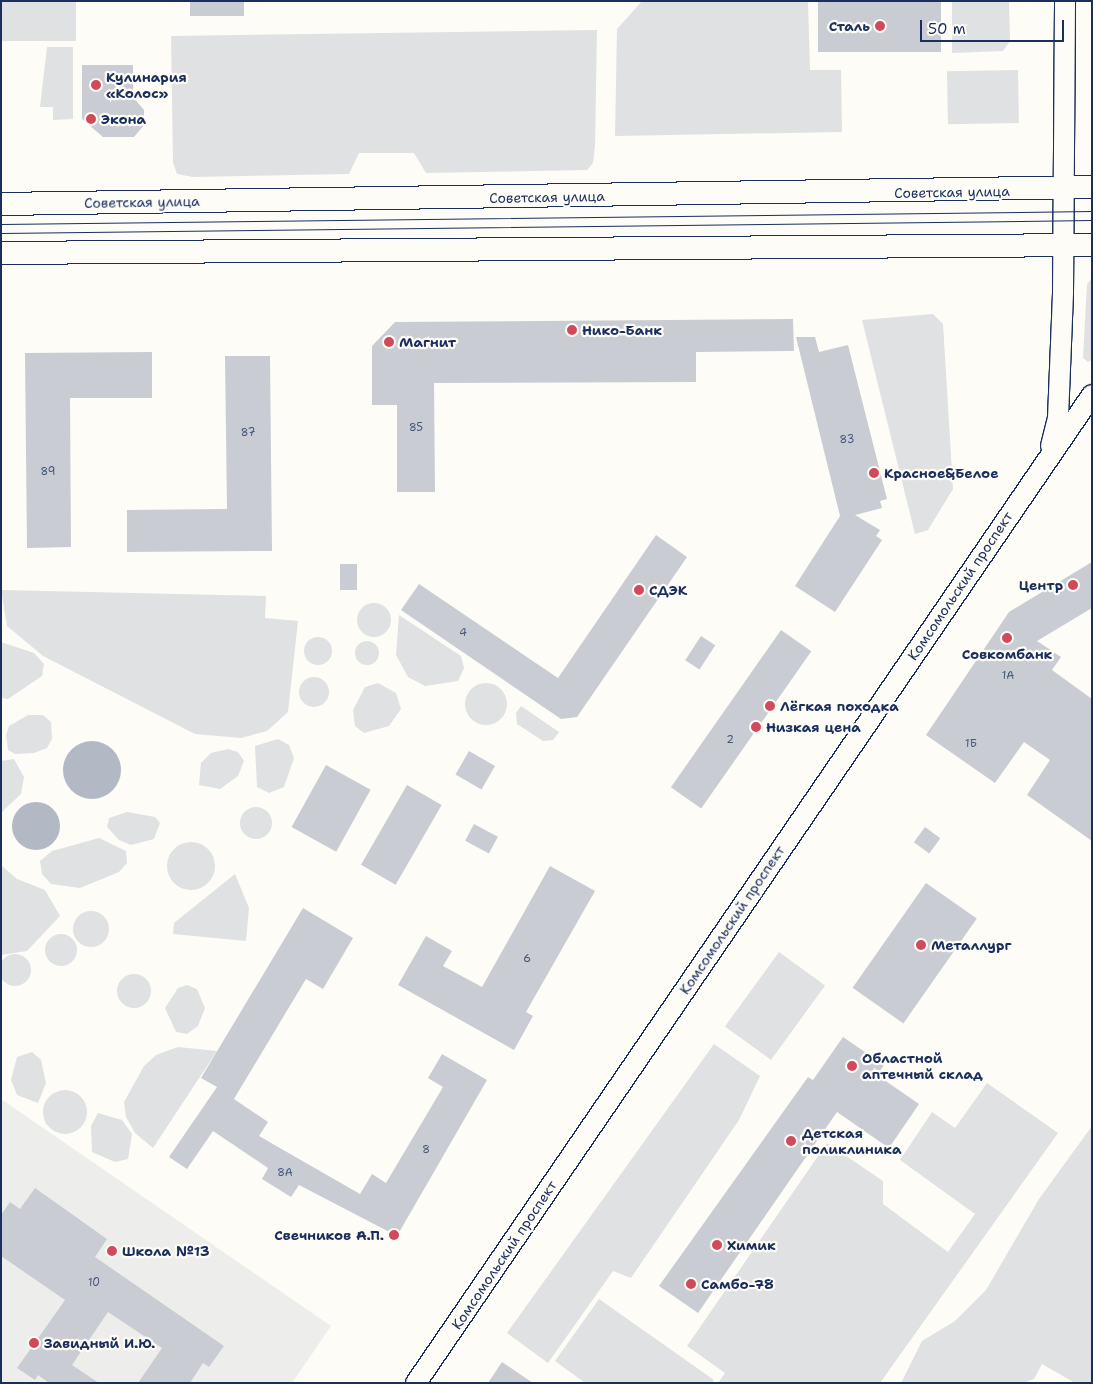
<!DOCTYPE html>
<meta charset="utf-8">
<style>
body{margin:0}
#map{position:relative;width:1093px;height:1384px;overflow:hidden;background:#fdfcf7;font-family:"Shantell Sans",sans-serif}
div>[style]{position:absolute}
.built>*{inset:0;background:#edeeec}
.green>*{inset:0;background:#e0e1e3;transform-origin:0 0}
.round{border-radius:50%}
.water>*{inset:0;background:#b3b8c5}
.building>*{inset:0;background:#c9ccd3;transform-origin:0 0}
.roads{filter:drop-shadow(1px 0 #1b2f5e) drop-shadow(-1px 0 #1b2f5e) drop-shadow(0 1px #1b2f5e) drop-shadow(0 -1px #1b2f5e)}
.tertiary>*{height:20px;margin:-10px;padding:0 10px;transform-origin:10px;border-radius:10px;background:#fdfcf7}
.secondary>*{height:22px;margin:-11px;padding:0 11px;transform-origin:11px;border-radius:11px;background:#fdfcf7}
.tram>*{height:1px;margin:-0.5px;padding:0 0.5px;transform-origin:0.5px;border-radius:0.5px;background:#1b2f5e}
.dots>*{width:14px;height:14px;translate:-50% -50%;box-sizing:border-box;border:2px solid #fdfcf7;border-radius:50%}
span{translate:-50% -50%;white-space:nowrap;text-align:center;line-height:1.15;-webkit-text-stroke:4.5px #fdfcf7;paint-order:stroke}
.number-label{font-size:11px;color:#46567b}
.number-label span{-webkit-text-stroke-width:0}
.poi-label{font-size:14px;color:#1b2f5e;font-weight:700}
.right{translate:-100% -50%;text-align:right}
.left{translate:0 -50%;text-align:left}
.street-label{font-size:14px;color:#1b2f5e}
.frame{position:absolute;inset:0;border:2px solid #1b2f5e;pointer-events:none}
.scale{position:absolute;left:920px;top:20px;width:144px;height:22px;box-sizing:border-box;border:2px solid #1b2f5e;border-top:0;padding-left:6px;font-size:15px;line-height:18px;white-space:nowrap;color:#1b2f5e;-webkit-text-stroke:4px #fdfcf7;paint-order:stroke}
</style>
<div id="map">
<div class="built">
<i style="clip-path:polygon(1px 1099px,331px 1326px,292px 1383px,1px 1383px)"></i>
</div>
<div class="green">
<i style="left:1px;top:1px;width:75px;height:40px"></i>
<i style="clip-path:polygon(642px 1px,808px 1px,810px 70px,841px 70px,842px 132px,615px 136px,617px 29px)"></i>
<i style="clip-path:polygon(952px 1px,1009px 1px,1010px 41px,1003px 51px,952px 53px)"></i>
<i style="clip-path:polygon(597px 30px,595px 146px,593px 163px,587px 170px,426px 173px,414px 153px,359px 153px,349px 174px,193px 177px,177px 174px,173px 162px,171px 36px)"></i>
<i style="clip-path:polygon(47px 47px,73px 47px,73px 119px,53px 120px,53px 107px,40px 107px)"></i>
<i style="left:1018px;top:70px;width:53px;height:71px;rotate:89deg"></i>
<i style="clip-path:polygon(1092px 278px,1092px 360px,1088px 362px,1083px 358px,1087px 284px)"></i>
<i style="clip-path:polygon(933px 314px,943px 324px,953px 489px,928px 530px,915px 534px,862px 320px)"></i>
<i style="clip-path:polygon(1px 590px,266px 596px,265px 618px,298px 621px,288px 712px,267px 731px,241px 738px,195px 734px,43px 656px,7px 626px)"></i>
<i class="round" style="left:357px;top:603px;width:34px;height:34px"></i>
<i style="clip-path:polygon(399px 615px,461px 656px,464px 668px,458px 681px,425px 686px,408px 677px,396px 655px)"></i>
<i class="round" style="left:304px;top:637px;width:28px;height:28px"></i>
<i class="round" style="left:355px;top:641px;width:24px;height:24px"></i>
<i style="clip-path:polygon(1px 642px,34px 653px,44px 664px,42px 676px,8px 699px,1px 698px)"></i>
<i class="round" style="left:299px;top:677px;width:30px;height:30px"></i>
<i class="round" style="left:465px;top:683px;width:42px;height:42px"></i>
<i style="clip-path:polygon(378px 683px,396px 693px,401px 709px,389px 726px,364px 733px,355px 726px,353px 710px,365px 687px)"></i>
<i style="clip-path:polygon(521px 706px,559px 732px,553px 740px,543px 741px,517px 724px,516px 713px)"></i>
<i style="clip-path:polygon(28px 715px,43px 715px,51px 722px,52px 739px,47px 748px,34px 753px,15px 754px,8px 750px,6px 735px,9px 726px)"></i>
<i style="clip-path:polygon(278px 739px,289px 745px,294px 758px,284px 787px,269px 793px,257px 787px,255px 746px)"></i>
<i style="clip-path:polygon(228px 749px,238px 752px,244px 761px,238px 776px,220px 789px,199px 785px,201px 763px,211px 753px)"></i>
<i style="clip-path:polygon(14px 759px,24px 777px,21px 794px,2px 812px,1px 761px)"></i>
<i class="round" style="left:240px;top:807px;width:32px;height:32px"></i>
<i style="clip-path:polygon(127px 812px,155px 817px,160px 823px,154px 839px,131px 845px,119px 840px,107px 827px,109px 818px)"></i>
<i style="clip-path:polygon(99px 838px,126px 851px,127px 863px,119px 872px,80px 888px,51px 884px,42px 874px,40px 861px,52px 851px)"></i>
<i class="round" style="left:167px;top:842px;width:48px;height:48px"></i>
<i style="clip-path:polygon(1px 865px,17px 879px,45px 890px,60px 916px,27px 951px,1px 955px)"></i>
<i style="clip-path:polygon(235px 874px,249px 908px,246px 941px,173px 934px,174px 923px)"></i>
<i class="round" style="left:73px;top:911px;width:36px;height:36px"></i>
<i class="round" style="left:45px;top:934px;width:32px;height:32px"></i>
<i style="left:779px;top:952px;width:57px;height:92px;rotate:36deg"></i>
<i class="round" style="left:-1px;top:954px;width:32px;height:32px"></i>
<i class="round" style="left:117px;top:974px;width:34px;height:34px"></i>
<i style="clip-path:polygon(187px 985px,197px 989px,205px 1008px,198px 1026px,187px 1034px,176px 1032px,165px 1008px,178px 988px)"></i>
<i style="clip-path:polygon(714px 1044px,760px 1076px,739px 1120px,631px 1278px,613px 1271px,548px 1363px,507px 1333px)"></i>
<i style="clip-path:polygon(178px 1047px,217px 1051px,153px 1148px,135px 1133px,126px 1117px,124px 1102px,144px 1066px,156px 1055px)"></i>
<i style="clip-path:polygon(32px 1052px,41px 1060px,46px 1083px,38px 1103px,17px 1095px,11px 1080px,17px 1057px)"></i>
<i style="clip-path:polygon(987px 1083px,1058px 1133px,880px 1383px,718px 1383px,725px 1373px,687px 1346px,827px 1143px,883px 1181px,883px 1204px,948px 1252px,975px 1214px,900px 1160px,932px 1112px,955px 1128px)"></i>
<i class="round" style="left:43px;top:1090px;width:44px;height:44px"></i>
<i style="clip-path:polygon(98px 1113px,122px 1120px,132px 1134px,128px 1159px,115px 1162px,92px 1152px,91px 1126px)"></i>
<i style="clip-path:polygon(1092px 1126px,1092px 1383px,1075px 1383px,1042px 1364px,1034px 1379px,1023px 1383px,901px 1383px,922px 1341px,955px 1321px,986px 1290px,1039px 1199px)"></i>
<i style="clip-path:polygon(599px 1299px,714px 1380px,712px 1383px,585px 1383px,555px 1361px)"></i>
</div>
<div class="water">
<i class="round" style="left:63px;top:741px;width:58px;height:58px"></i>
<i class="round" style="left:12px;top:802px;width:48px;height:48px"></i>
</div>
<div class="building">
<i style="left:190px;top:1px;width:54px;height:15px"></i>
<i style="left:818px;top:1px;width:123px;height:51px"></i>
<i style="clip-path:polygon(82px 65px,133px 65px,133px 97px,144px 110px,144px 125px,134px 137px,103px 137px,82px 119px)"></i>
<i style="clip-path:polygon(793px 319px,794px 351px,696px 352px,696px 382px,434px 383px,435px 492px,397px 492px,397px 405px,372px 405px,372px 346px,395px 322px)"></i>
<i style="clip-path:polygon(796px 337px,815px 337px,819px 352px,848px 345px,887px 499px,880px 501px,882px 508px,855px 515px,880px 530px,876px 536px,882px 540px,835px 612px,795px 586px,840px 516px)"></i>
<i style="clip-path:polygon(152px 352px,152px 398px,70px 398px,71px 547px,27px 548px,25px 353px)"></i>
<i style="clip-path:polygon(225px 356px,270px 356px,272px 551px,127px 552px,127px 510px,227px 509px)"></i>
<i style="clip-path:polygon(656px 535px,687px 557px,577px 717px,561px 719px,401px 610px,419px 584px,558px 678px)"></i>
<i style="clip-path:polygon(1092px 562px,1092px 608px,1037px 641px,1061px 657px,1052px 670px,1092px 699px,1092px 841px,1027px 795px,1050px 760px,1024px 742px,995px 783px,926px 735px,1009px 612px)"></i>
<i style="left:340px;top:564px;width:17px;height:26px"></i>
<i style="left:781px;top:630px;width:37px;height:192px;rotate:35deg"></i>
<i style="left:701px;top:636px;width:17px;height:29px;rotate:33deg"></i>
<i style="left:469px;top:751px;width:30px;height:27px;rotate:30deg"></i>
<i style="left:326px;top:765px;width:51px;height:71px;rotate:29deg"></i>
<i style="left:407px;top:785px;width:40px;height:92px;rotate:30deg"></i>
<i style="left:474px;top:824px;width:27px;height:19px;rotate:28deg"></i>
<i style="left:925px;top:827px;width:19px;height:19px;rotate:36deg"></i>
<i style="clip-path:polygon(550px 866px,595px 891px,526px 1012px,533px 1016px,514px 1050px,398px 985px,426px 936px,452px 951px,443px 966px,482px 987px)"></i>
<i style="left:926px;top:883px;width:62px;height:128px;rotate:35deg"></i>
<i style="clip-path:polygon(303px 908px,353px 938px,323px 989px,306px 979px,234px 1099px,268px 1122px,259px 1136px,360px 1194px,372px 1174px,386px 1183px,443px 1087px,428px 1078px,442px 1054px,487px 1080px,397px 1236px,299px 1185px,291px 1197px,262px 1179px,268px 1168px,213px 1131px,187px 1169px,169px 1157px,217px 1087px,201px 1078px)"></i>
<i style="clip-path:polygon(843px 1037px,884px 1065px,877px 1075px,919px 1104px,889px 1148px,837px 1112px,698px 1313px,659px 1286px,808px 1077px,813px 1080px)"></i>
<i style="clip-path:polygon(35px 1188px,107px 1239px,95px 1257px,224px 1346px,209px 1367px,203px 1363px,190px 1383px,138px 1383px,162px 1348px,108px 1312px,72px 1365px,99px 1383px,49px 1383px,38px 1375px,35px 1380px,17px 1368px,65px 1300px,1px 1256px,1px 1215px,10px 1202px,20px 1209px)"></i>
<i style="clip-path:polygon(502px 1362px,533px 1383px,488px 1383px)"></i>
</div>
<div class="roads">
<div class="tertiary">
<i style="left:1051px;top:446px;width:29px;rotate:-76deg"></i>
<i style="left:1058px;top:418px;width:125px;rotate:-87.7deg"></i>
<i style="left:1063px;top:293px;width:292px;rotate:-89.6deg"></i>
<i style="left:416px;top:1383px;width:1197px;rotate:-55.62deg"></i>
</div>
<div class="secondary">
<i style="left:1px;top:204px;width:1091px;rotate:-0.89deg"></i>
<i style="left:1px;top:253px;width:1091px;rotate:-0.42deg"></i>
</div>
</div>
<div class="tram">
<i style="left:1px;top:224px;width:1091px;rotate:-0.68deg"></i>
<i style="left:1px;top:233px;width:1091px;rotate:-0.68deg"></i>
</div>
<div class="dots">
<i style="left:880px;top:26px;background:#d1495b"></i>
<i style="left:96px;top:85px;background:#d1495b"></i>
<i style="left:91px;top:119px;background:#d1495b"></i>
<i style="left:572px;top:330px;background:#d1495b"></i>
<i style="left:389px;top:342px;background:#d1495b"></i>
<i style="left:874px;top:473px;background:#d1495b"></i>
<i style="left:1073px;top:585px;background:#d1495b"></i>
<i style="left:639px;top:590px;background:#d1495b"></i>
<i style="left:1007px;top:638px;background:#d1495b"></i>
<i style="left:770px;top:706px;background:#d1495b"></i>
<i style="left:756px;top:727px;background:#d1495b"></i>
<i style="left:921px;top:945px;background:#d1495b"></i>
<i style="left:852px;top:1066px;background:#d1495b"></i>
<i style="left:791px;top:1141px;background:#d1495b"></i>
<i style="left:394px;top:1235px;background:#d1495b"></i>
<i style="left:717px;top:1245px;background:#d1495b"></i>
<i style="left:112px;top:1251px;background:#d1495b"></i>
<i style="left:691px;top:1284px;background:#d1495b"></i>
<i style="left:34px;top:1343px;background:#d1495b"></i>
</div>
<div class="number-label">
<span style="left:416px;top:428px">85</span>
<span style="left:248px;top:433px">87</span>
<span style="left:847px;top:440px">83</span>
<span style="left:48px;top:472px">89</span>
<span style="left:463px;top:633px">4</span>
<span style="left:1008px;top:676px">1А</span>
<span style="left:730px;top:740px">2</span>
<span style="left:971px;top:744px">1Б</span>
<span style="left:527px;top:959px">6</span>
<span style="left:426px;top:1150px">8</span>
<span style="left:285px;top:1173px">8А</span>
<span style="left:94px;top:1283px">10</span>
</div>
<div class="poi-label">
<span class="right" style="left:870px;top:26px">Сталь</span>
<span class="left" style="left:106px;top:85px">Кулинария<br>«Колос»</span>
<span class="left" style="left:101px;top:119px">Экона</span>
<span class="left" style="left:582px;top:330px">Нико-Банк</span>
<span class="left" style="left:399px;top:342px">Магнит</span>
<span class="left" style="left:884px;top:473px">Красное&amp;Белое</span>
<span class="right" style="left:1063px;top:585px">Центр</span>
<span class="left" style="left:649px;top:590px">СДЭК</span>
<span style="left:1007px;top:654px">Совкомбанк</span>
<span class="left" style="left:780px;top:706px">Лёгкая походка</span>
<span class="left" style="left:766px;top:727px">Низкая цена</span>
<span class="left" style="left:931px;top:945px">Металлург</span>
<span class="left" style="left:862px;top:1066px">Областной<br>аптечный склад</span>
<span class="left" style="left:802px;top:1141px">Детская<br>поликлиника</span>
<span class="right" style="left:384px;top:1235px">Свечников А.П.</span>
<span class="left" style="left:727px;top:1245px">Химик</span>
<span class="left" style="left:122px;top:1251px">Школа №13</span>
<span class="left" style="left:701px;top:1284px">Самбо-78</span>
<span class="left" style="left:44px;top:1343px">Завидный И.Ю.</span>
</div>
<div class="street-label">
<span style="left:952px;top:192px;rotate:-1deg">Советская улица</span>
<span style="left:547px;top:197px;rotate:-1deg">Советская улица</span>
<span style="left:142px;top:202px;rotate:-1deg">Советская улица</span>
<span style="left:960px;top:586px;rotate:-56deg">Комсомольский проспект</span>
<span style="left:732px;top:920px;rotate:-56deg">Комсомольский проспект</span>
<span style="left:504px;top:1255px;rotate:-56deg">Комсомольский проспект</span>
</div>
<div class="frame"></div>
<div class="scale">50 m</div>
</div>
